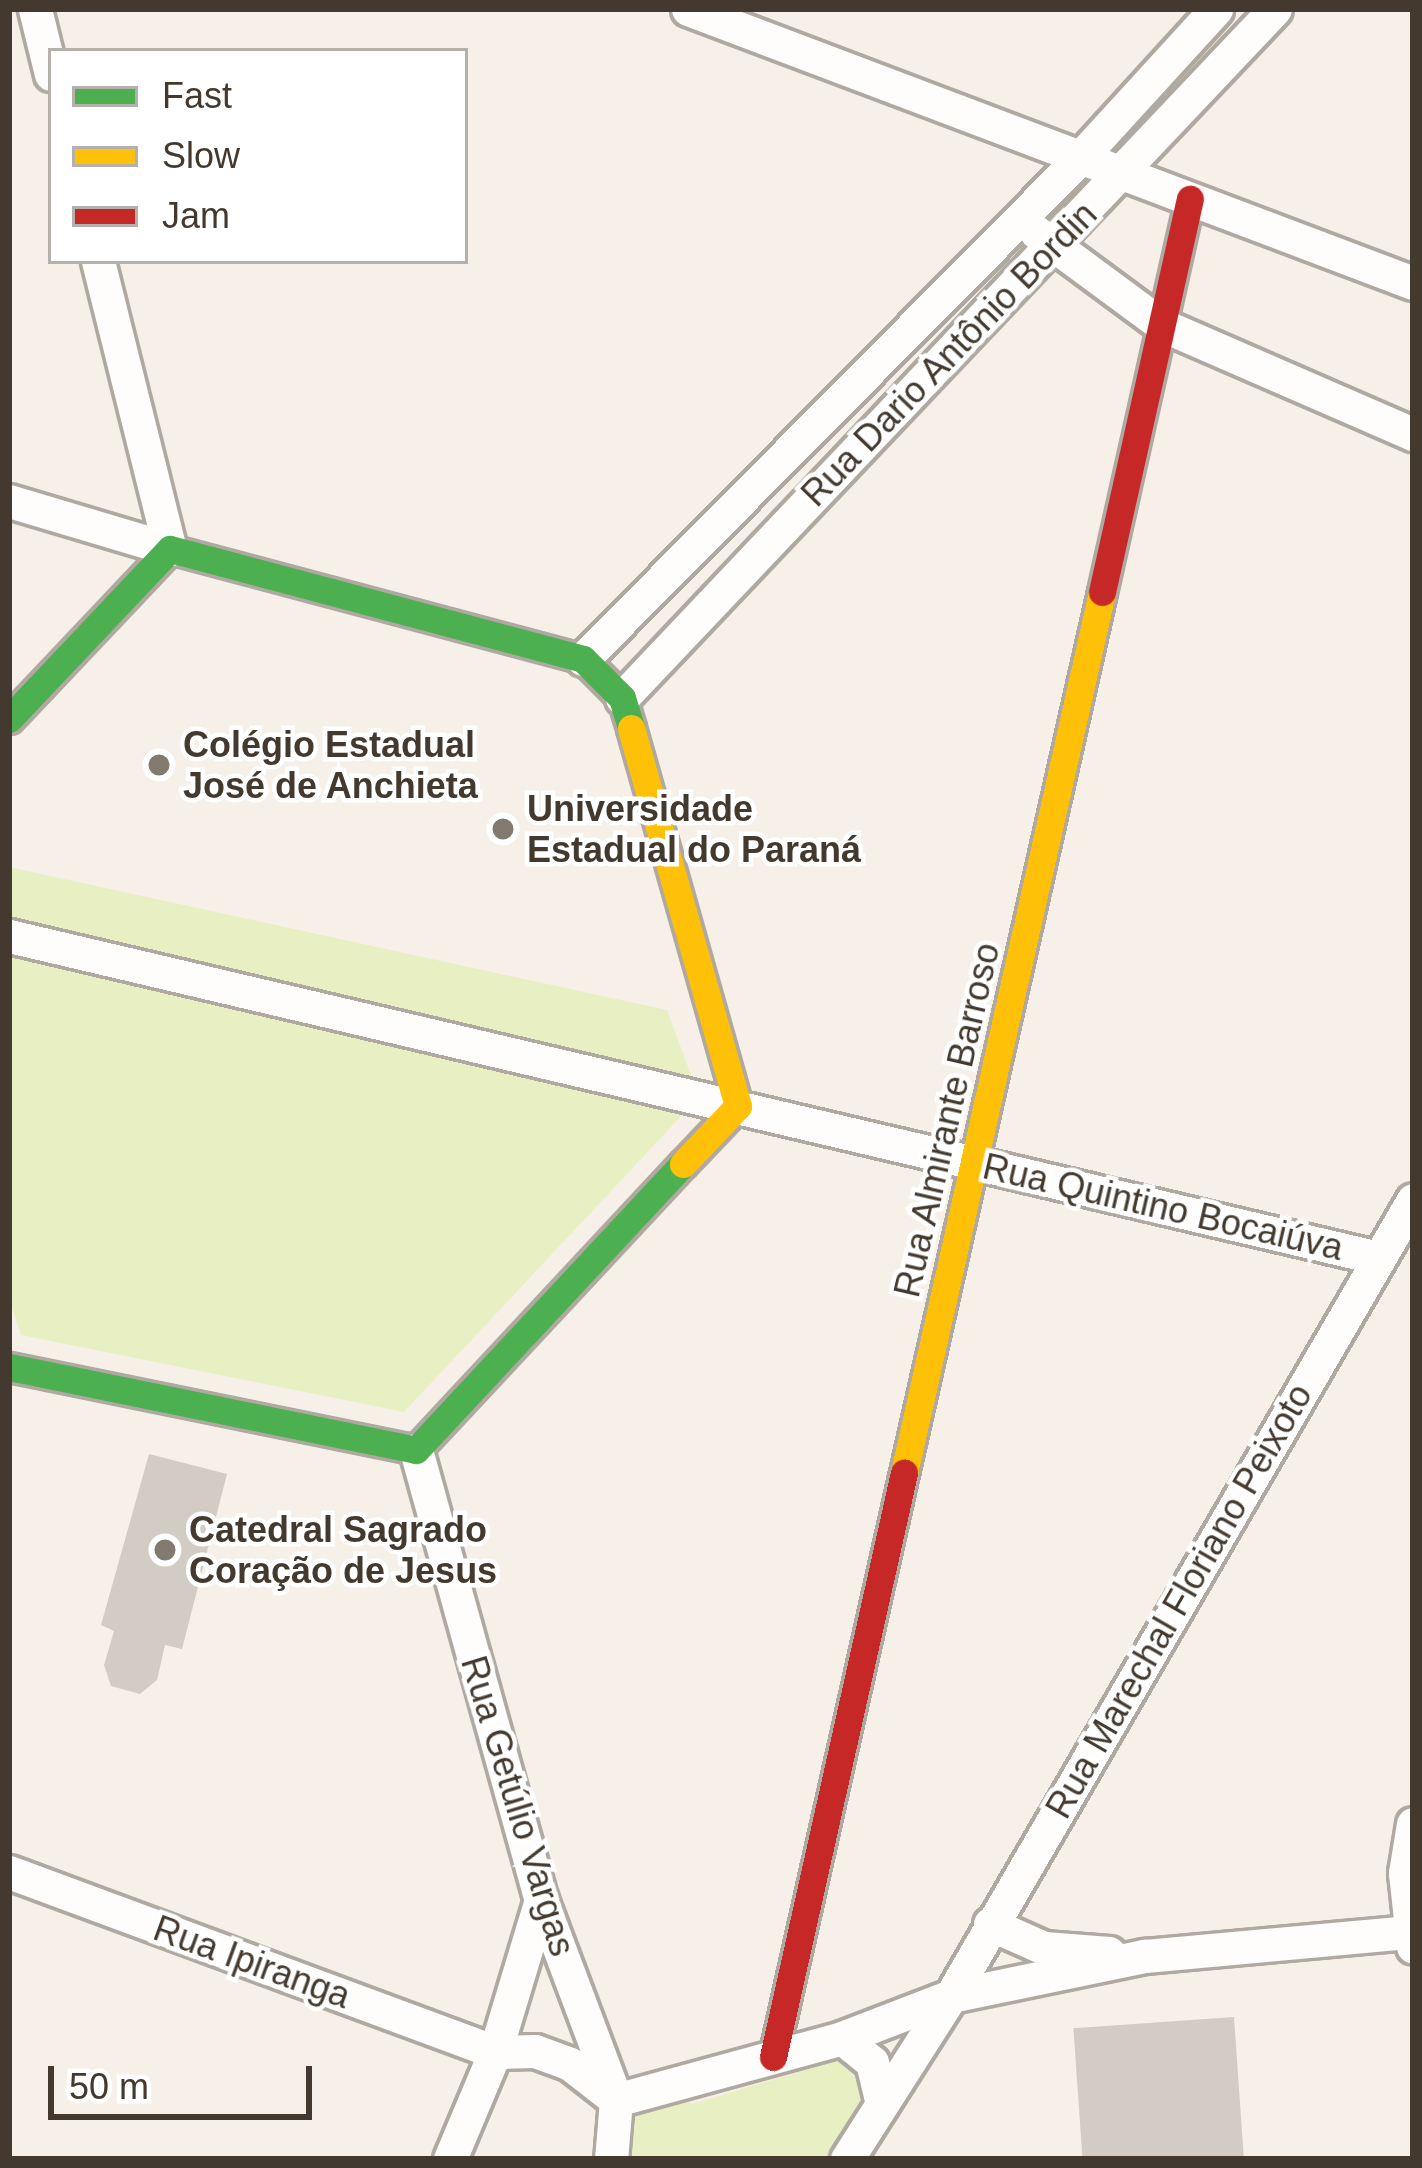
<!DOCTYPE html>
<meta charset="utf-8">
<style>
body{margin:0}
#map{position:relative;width:1422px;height:2168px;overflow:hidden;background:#f6f0e9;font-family:Arial,sans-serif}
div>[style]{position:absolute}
.green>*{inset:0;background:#e8efc2}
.building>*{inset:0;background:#d3ccc4;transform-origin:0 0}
.roads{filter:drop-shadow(3px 0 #b0a9a1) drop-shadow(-3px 0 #b0a9a1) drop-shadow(0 3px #b0a9a1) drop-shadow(0 -3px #b0a9a1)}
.street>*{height:33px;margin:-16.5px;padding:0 16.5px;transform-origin:16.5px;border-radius:16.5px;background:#fefdfc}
.fast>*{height:27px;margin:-13.5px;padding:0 13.5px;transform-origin:13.5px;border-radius:13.5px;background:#4caf50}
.slow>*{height:27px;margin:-13.5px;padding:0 13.5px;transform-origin:13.5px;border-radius:13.5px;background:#ffc107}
.jam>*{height:27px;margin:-13.5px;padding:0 13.5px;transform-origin:13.5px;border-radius:13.5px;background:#c62828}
.dots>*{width:33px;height:33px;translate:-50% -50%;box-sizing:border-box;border:6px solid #fff;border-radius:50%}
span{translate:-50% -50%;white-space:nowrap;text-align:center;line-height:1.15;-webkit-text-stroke:9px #fff;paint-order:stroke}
.street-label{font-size:36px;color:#44392e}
.poi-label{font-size:36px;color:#44392e;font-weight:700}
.left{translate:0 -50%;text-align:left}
.frame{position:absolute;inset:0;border:12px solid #44392e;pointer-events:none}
.legend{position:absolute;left:48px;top:48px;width:420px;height:216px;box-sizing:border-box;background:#fff;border:3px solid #b4b0ab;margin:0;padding:15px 21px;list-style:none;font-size:36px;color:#44392e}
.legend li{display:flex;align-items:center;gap:24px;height:60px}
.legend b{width:60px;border:3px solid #b4b0ab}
.scale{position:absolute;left:48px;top:2066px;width:264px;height:54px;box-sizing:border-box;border:6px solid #44392e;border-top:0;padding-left:15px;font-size:36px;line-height:42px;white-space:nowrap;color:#44392e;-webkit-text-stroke:9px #fff;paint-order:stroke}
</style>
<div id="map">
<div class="green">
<i style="clip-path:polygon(9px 867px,667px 1010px,699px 1097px,404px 1412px,21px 1335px,9px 1298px)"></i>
<i style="clip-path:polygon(827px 2054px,845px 2059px,867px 2081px,862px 2105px,829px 2159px,620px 2159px,618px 2136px,648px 2103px,679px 2097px,692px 2104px,816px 2067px)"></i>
</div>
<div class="building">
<i style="clip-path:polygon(149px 1454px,227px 1474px,182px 1649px,165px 1645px,157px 1680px,140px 1694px,111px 1686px,104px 1665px,114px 1631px,101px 1625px)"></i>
<i style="left:1234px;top:2017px;width:142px;height:161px;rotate:86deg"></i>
</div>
<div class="roads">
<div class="street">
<i style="left:35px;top:9px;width:67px;rotate:76.2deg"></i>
<i style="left:688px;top:9px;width:775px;rotate:20.7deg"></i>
<i style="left:1036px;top:232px;width:157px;rotate:36.4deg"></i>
<i style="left:1162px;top:325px;width:274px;rotate:23.5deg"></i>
<i style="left:98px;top:261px;width:297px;rotate:76deg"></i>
<i style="left:9px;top:501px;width:168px;rotate:16.6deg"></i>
<i style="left:583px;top:659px;width:706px;rotate:-45.23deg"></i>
<i style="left:1080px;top:158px;width:202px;rotate:-47.6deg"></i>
<i style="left:622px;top:698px;width:949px;rotate:-46.54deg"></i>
<i style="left:9px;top:936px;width:1407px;rotate:13.23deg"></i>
<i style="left:416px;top:1450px;width:467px;rotate:74.5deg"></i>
<i style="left:541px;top:1900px;width:214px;rotate:69.4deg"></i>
<i style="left:616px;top:2100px;width:59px;rotate:94.8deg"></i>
<i style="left:1413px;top:1824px;width:50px;rotate:99.3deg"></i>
<i style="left:1405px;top:1873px;width:74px;rotate:83.8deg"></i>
<i style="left:9px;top:1872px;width:518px;rotate:20.32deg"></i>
<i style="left:495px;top:2052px;width:40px;rotate:-1.4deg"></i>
<i style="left:535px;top:2051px;width:37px;rotate:20deg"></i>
<i style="left:570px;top:2064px;width:57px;rotate:37.9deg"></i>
<i style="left:990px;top:1924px;width:59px;rotate:24deg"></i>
<i style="left:1044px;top:1948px;width:65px;rotate:4.4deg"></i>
<i style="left:842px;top:2038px;width:38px;rotate:39deg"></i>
<i style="left:872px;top:2062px;width:43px;rotate:76.6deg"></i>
<i style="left:616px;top:2100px;width:234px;rotate:-15.3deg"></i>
<i style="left:842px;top:2038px;width:117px;rotate:-21.1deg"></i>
<i style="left:951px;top:1996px;width:198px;rotate:-11.7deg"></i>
<i style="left:1145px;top:1956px;width:266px;rotate:-5.2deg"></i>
<i style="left:450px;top:2159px;width:116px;rotate:-67.2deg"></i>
<i style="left:495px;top:2052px;width:159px;rotate:-73.2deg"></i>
<i style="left:847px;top:2159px;width:193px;rotate:-57.5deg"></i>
<i style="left:951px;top:1996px;width:920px;rotate:-59.87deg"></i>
</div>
<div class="fast">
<i style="left:9px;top:719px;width:234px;rotate:-46.6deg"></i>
<i style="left:170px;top:549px;width:427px;rotate:14.9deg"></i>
<i style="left:583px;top:659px;width:55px;rotate:45deg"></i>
<i style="left:622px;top:698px;width:31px;rotate:73deg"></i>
<i style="left:9px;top:1367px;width:415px;rotate:11.5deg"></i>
<i style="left:416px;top:1450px;width:391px;rotate:-47deg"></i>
</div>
<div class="slow">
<i style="left:631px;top:728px;width:393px;rotate:74.2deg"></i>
<i style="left:738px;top:1106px;width:80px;rotate:133.5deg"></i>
<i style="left:904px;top:1473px;width:903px;rotate:-77.33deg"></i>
</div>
<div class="jam">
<i style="left:1102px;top:592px;width:403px;rotate:-77.4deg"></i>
<i style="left:773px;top:2057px;width:599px;rotate:-77.36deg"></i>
</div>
</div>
<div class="dots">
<i style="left:159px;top:765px;background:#82796f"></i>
<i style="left:503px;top:829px;background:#82796f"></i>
<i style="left:165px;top:1550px;background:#82796f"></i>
</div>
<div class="street-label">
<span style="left:949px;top:354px;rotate:-46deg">Rua Dario Antônio Bordin</span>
<span style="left:947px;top:1120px;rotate:-77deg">Rua Almirante Barroso</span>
<span style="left:1163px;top:1207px;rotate:13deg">Rua Quintino Bocaiúva</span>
<span style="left:1179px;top:1601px;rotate:-60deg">Rua Marechal Floriano Peixoto</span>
<span style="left:518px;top:1806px;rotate:73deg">Rua Getúlio Vargas</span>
<span style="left:252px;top:1962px;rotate:20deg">Rua Ipiranga</span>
</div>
<div class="poi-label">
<span class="left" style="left:183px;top:765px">Colégio Estadual<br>José de Anchieta</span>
<span class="left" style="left:527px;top:829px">Universidade<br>Estadual do Paraná</span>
<span class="left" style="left:189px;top:1550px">Catedral Sagrado<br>Coração de Jesus</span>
</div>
<div class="frame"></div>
<ul class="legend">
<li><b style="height:15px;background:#4caf50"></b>Fast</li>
<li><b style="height:15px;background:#ffc107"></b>Slow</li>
<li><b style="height:15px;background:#c62828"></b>Jam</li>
</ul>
<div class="scale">50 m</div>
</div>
